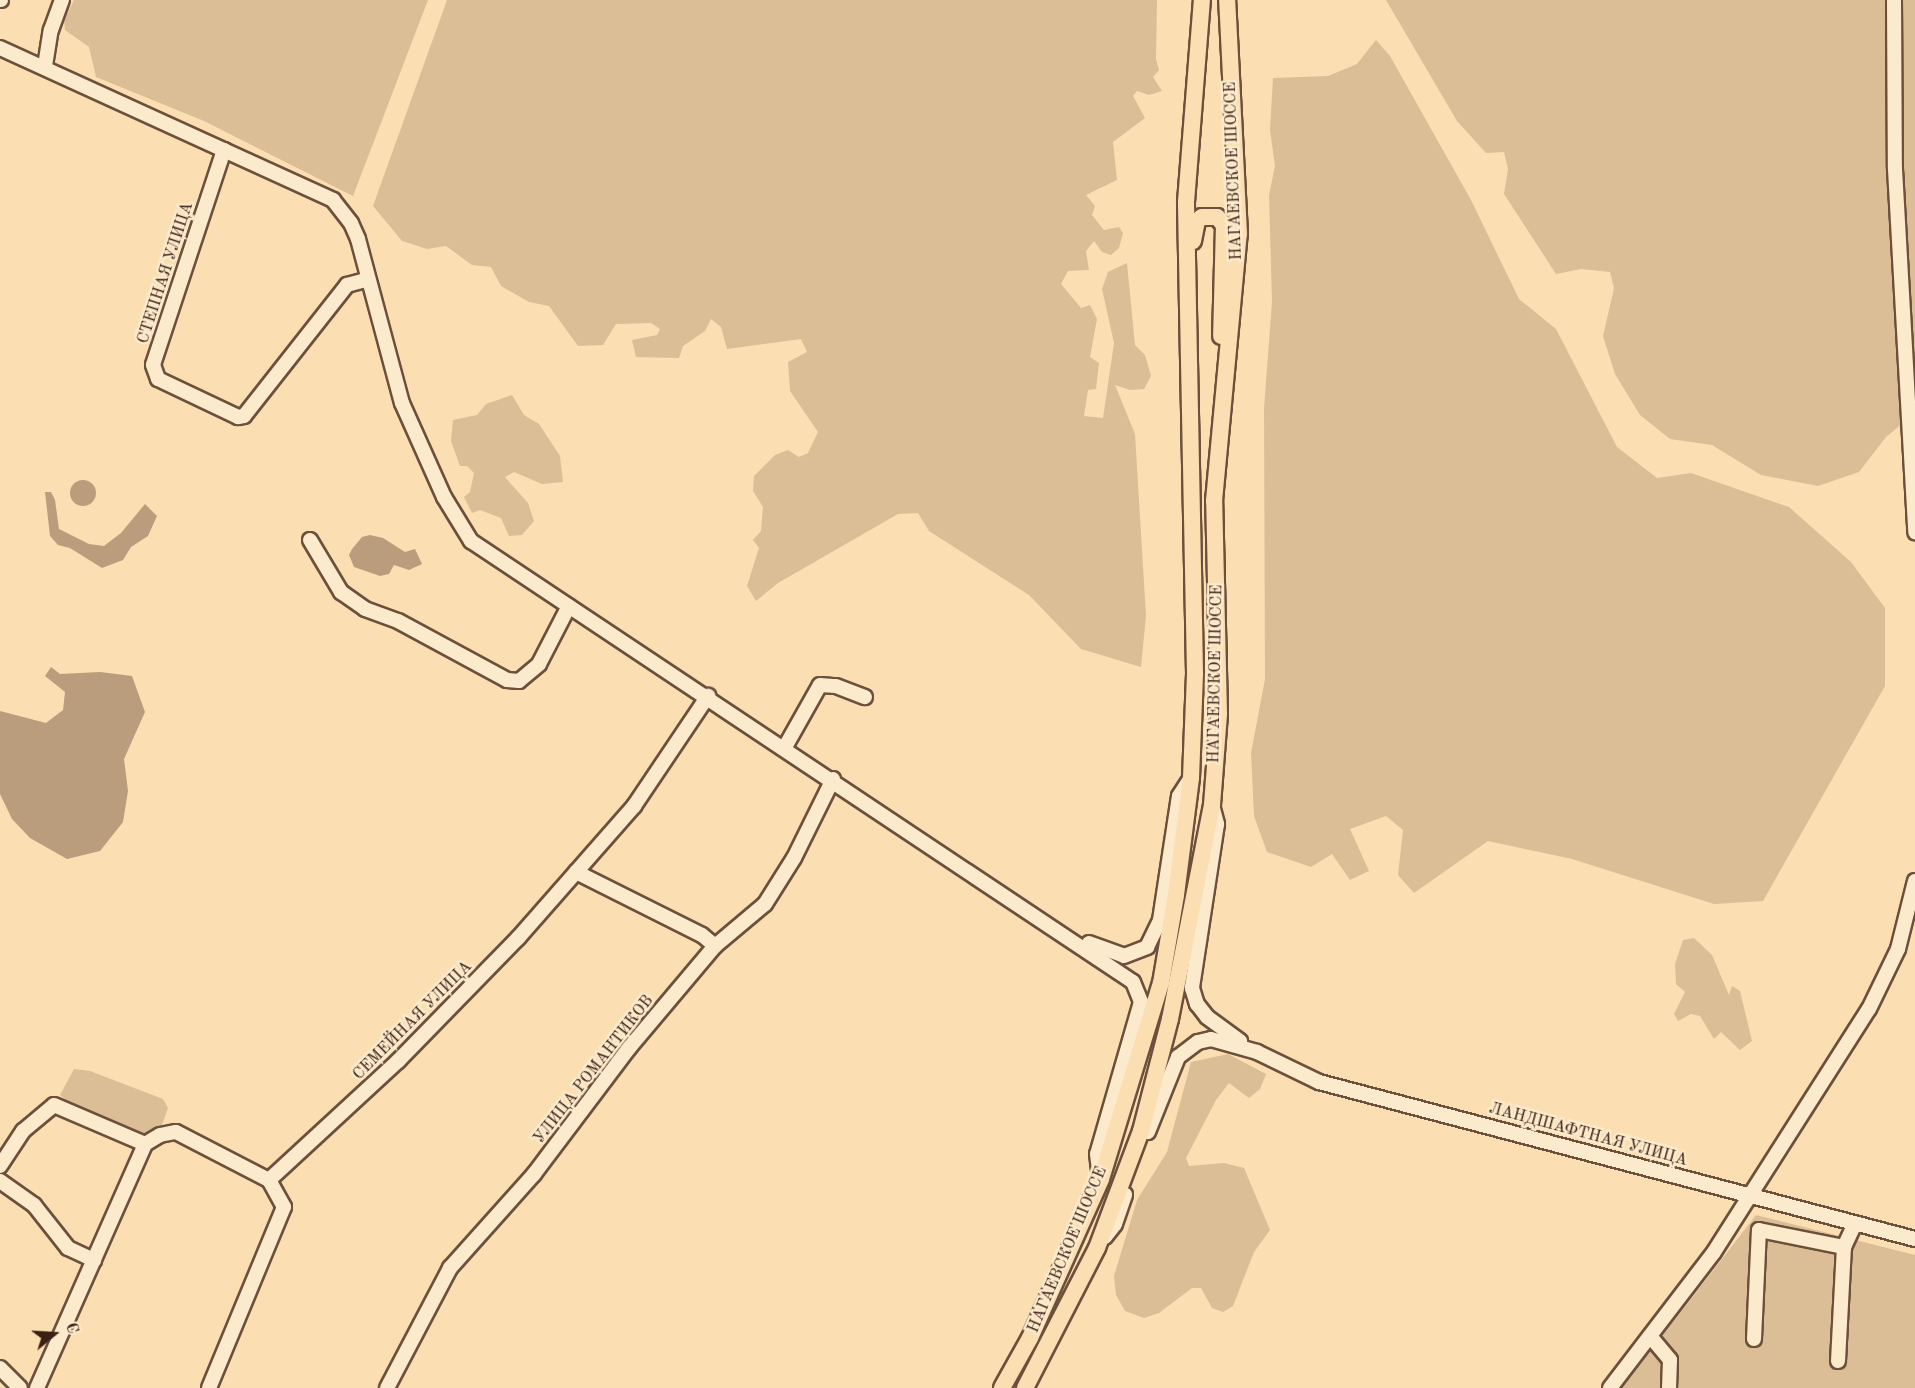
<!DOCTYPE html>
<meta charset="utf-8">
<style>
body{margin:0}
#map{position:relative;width:1915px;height:1388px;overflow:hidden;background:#fbdeb1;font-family:"Old Standard TT",serif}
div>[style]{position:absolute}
.green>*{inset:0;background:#dbbe96}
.water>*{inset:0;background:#ba9d7c}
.round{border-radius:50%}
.roads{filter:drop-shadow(2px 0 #6c503b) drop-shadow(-2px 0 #6c503b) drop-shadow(0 2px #6c503b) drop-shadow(0 -2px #6c503b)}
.minor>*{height:14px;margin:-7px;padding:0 7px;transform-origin:7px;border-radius:7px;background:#fceacc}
.major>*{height:16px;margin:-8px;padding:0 8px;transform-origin:8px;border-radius:8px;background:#fbdeb1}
span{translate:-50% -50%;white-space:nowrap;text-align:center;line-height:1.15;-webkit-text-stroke:5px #fceacc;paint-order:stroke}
.street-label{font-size:16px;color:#3d2014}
.north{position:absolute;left:24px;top:1304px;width:60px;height:60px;-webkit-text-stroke:4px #fceacc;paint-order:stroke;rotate:72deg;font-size:16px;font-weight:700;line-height:24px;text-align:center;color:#3d2014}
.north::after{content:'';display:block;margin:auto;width:21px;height:27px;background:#3d2014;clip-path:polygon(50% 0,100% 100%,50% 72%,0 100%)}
</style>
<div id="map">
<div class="green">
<i style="clip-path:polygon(74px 0,428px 0,353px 196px,204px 121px,96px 77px,89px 47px,65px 30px,64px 20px)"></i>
<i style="clip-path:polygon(447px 0,1157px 0,1156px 59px,1159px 70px,1153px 77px,1162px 91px,1149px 95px,1137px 91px,1133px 96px,1145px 118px,1113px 142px,1117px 180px,1086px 195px,1095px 206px,1092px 215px,1104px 230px,1119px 227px,1123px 233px,1119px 248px,1111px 255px,1102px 252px,1094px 241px,1086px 251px,1089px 270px,1068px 271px,1061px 284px,1081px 308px,1090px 305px,1097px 319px,1090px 357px,1099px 363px,1096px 389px,1088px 390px,1084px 416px,1103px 418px,1114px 343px,1102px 289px,1108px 272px,1127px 263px,1135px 345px,1145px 355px,1151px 376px,1144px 389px,1130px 390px,1115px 385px,1135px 434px,1146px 616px,1141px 667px,1081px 649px,1029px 595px,929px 531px,918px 513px,898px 514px,778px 583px,756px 601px,747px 586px,759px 548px,753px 540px,761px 531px,763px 507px,753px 491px,754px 476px,775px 455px,788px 450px,799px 457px,808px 453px,818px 432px,790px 391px,788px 362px,807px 352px,801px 339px,727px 349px,721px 327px,711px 319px,705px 331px,683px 346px,679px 358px,636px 357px,632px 340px,657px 335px,660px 329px,651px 323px,616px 324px,603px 345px,578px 346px,549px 306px,529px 302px,501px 286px,491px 267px,472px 265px,446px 246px,427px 249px,402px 241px,373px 206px)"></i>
<i style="clip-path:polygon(1386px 0,1915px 0,1915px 413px,1886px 437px,1859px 472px,1818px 486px,1761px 475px,1712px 445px,1670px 439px,1640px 415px,1615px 374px,1603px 336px,1614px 288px,1610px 272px,1581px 269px,1556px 274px,1504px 194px,1508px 169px,1504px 152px,1486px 153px,1457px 121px)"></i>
<i style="clip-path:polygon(1376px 40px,1390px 56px,1471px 200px,1519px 299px,1556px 329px,1617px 447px,1657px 478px,1691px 473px,1789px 507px,1851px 562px,1885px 608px,1885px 686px,1763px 901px,1714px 904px,1572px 859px,1488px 841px,1414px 893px,1398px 875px,1403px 830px,1386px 816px,1350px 829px,1369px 871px,1350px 880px,1332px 854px,1311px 867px,1267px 852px,1254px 816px,1251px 753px,1265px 679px,1264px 408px,1272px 302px,1269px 195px,1275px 166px,1270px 130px,1273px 78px,1328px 76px,1357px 64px)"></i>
<i style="clip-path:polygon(512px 395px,524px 415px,539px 424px,560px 456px,563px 482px,542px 484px,514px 472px,505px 477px,528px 503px,534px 521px,522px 535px,509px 536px,501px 518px,480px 510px,472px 513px,464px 497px,470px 492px,474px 473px,467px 466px,460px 466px,451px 441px,453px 420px,477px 415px,486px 404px)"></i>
<i style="clip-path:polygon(1694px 938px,1712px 955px,1729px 995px,1732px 986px,1740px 991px,1752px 1041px,1740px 1050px,1721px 1032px,1714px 1039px,1700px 1016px,1691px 1014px,1678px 1021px,1674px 1014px,1685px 992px,1676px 984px,1675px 964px,1683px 940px)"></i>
<i style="clip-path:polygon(1228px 1054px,1266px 1074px,1260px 1089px,1249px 1098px,1229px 1083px,1216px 1100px,1186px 1158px,1189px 1166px,1224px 1163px,1244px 1168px,1270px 1230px,1254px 1252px,1233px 1306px,1223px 1312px,1212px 1308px,1201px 1288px,1192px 1288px,1159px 1313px,1144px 1318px,1125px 1311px,1116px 1295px,1114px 1276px,1137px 1200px,1167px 1152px,1191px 1062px)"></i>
<i style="clip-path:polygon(74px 1069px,90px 1071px,163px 1099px,168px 1108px,161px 1128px,137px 1138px,68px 1102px,60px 1095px)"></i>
<i style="clip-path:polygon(1756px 1215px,1915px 1255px,1915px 1388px,1622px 1388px)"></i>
</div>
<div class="water">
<i class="round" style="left:70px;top:480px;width:26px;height:26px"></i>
<i style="clip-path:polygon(45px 492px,51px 492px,55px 500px,59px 529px,89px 544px,104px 546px,121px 533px,145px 504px,157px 516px,148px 536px,131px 547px,123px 560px,102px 568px,70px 548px,58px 545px,50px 536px)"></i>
<i style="clip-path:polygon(370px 535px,383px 538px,405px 552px,415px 549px,422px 564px,409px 570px,394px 565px,389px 574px,380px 576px,354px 567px,349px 555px,352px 549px,362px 537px)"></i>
<i style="clip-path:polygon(51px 667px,60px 674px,100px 672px,132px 676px,145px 712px,124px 759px,128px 791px,123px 822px,100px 851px,67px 859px,30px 838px,12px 819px,0 794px,0 711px,46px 723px,63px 710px,65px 692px,45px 676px)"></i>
</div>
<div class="roads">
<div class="minor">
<i style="left:0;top:0;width:1px"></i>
<i style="left:1894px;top:0;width:169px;rotate:89.7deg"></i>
<i style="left:1895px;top:169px;width:364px;rotate:86.8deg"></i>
<i style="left:0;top:48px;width:366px;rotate:24.5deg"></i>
<i style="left:333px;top:200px;width:29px;rotate:52deg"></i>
<i style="left:351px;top:223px;width:17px;rotate:66deg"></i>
<i style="left:358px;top:239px;width:170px;rotate:75deg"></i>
<i style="left:402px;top:403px;width:103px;rotate:65.9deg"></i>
<i style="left:444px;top:497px;width:52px;rotate:58.5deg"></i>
<i style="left:471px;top:541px;width:795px;rotate:33.67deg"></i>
<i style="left:1133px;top:982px;width:22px;rotate:68deg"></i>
<i style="left:1141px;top:1002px;width:158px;rotate:106.1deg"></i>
<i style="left:1097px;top:1154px;width:23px;rotate:83deg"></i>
<i style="left:45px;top:66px;width:36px;rotate:-81deg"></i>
<i style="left:51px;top:30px;width:32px;rotate:-70deg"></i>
<i style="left:224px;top:150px;width:226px;rotate:108.3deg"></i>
<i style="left:153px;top:365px;width:15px;rotate:70deg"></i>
<i style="left:158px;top:379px;width:89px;rotate:25.4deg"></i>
<i style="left:238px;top:417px;width:6px;rotate:-9deg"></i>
<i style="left:244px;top:416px;width:167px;rotate:-51.8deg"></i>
<i style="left:347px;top:285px;width:20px;rotate:-15deg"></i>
<i style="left:310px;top:540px;width:61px;rotate:59.2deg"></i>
<i style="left:341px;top:592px;width:29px;rotate:35deg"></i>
<i style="left:365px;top:609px;width:35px;rotate:20deg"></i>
<i style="left:398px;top:621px;width:124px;rotate:28.4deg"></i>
<i style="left:507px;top:680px;width:12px;rotate:5deg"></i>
<i style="left:519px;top:681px;width:26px;rotate:-40deg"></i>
<i style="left:539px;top:664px;width:65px;rotate:-62.7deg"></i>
<i style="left:785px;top:747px;width:71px;rotate:-60.6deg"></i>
<i style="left:820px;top:685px;width:16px;rotate:4deg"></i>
<i style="left:836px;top:686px;width:31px;rotate:21deg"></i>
<i style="left:1212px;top:805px;width:20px;rotate:75deg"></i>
<i style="left:1217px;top:824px;width:166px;rotate:98.7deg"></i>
<i style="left:1192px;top:988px;width:17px;rotate:73deg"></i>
<i style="left:1197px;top:1004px;width:16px;rotate:52deg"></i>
<i style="left:1207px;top:1017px;width:41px;rotate:36deg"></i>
<i style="left:576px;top:872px;width:141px;rotate:26.6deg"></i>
<i style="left:702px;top:935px;width:17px;rotate:40deg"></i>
<i style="left:1089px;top:943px;width:37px;rotate:20deg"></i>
<i style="left:1124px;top:956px;width:25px;rotate:-21deg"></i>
<i style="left:1147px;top:947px;width:30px;rotate:-64deg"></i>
<i style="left:1160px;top:920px;width:125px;rotate:-81.3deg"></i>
<i style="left:1179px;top:796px;width:20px;rotate:-57deg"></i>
<i style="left:1148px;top:1132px;width:81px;rotate:-68.2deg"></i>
<i style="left:1178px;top:1057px;width:25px;rotate:-37deg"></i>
<i style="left:1198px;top:1042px;width:13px;rotate:-13deg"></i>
<i style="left:1211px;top:1039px;width:48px;rotate:15.8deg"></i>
<i style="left:1257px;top:1052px;width:69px;rotate:25.8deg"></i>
<i style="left:1319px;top:1082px;width:616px;rotate:14.76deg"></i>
<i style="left:0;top:1166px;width:42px;rotate:-56.7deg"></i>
<i style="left:23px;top:1131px;width:40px;rotate:-40deg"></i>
<i style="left:54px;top:1105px;width:99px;rotate:23.2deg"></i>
<i style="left:0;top:1181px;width:42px;rotate:35.2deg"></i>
<i style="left:34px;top:1205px;width:55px;rotate:51.7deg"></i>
<i style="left:68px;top:1248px;width:29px;rotate:25deg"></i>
<i style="left:1105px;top:1237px;width:16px;rotate:-52deg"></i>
<i style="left:1115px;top:1224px;width:31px;rotate:-71deg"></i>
<i style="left:1650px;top:1336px;width:31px;rotate:50deg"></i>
<i style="left:1670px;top:1360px;width:28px;rotate:92deg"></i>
<i style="left:1754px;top:1339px;width:109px;rotate:-87.4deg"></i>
<i style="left:1759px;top:1230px;width:87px;rotate:11.3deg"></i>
<i style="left:1838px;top:1361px;width:114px;rotate:-87deg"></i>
<i style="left:1844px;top:1247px;width:26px;rotate:-65deg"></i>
<i style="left:0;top:1368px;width:28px;rotate:45deg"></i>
<i style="left:37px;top:1388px;width:267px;rotate:-66.1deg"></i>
<i style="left:145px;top:1144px;width:17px;rotate:-31deg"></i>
<i style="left:160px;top:1135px;width:16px;rotate:-11deg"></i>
<i style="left:176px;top:1132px;width:105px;rotate:27.3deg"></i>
<i style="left:209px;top:1388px;width:196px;rotate:-67.5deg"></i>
<i style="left:284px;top:1207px;width:31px;rotate:-119deg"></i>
<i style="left:269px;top:1180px;width:176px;rotate:-42.7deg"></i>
<i style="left:398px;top:1061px;width:172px;rotate:-45.7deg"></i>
<i style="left:518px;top:938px;width:176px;rotate:-48.7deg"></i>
<i style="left:634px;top:806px;width:133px;rotate:-56.1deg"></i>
<i style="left:387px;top:1388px;width:136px;rotate:-62.3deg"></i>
<i style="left:450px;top:1268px;width:126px;rotate:-48.2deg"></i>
<i style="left:534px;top:1174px;width:158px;rotate:-53deg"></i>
<i style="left:629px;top:1048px;width:133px;rotate:-49.9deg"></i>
<i style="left:715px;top:946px;width:65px;rotate:-40deg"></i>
<i style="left:765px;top:904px;width:54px;rotate:-57.8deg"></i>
<i style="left:794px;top:858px;width:88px;rotate:-63.7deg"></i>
<i style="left:1610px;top:1388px;width:171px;rotate:-52.6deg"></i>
<i style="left:1714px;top:1252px;width:288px;rotate:-57.5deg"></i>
<i style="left:1869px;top:1009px;width:67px;rotate:-64.2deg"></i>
<i style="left:1898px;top:949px;width:70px;rotate:-76deg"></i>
</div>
<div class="major">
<i style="left:1193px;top:241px;width:20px;rotate:-79deg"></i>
<i style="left:1197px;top:221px;width:6px;rotate:-39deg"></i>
<i style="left:1202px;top:217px;width:15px"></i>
<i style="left:1217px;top:217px;width:11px;rotate:49deg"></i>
<i style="left:1224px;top:225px;width:111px;rotate:91.5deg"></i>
<i style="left:1002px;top:1388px;width:57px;rotate:-60.8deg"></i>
<i style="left:1030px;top:1338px;width:174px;rotate:-65.9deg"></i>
<i style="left:1101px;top:1179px;width:205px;rotate:-73deg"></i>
<i style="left:1161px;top:983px;width:89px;rotate:-80.3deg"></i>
<i style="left:1176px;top:895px;width:118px;rotate:-82.7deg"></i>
<i style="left:1191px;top:778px;width:105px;rotate:-87.8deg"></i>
<i style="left:1195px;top:673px;width:471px;rotate:-91.1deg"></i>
<i style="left:1186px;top:202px;width:203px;rotate:-85.5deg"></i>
<i style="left:1025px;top:1388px;width:157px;rotate:-62.8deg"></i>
<i style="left:1097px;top:1248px;width:125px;rotate:-69.4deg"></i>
<i style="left:1141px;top:1131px;width:116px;rotate:-75.5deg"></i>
<i style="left:1170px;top:1019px;width:218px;rotate:-78.9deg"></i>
<i style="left:1212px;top:805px;width:91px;rotate:-85.6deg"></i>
<i style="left:1219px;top:714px;width:213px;rotate:-91.3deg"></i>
<i style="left:1214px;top:501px;width:268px;rotate:-84.7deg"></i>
<i style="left:1239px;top:234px;width:234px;rotate:-92.9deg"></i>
</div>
</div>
<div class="street-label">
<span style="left:1234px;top:171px;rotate:-92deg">НАГАЕВСКОЕ ШОССЕ</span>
<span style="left:166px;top:273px;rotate:-72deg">СТЕПНАЯ УЛИЦА</span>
<span style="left:1216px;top:674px;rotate:-89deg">НАГАЕВСКОЕ ШОССЕ</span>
<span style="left:413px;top:1021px;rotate:-45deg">СЕМЕЙНАЯ УЛИЦА</span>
<span style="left:594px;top:1070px;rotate:-52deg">УЛИЦА РОМАНТИКОВ</span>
<span style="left:1588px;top:1135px;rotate:15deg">ЛАНДШАФТНАЯ УЛИЦА</span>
<span style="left:1068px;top:1250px;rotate:-67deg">НАГАЕВСКОЕ ШОССЕ</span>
</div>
<div class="north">С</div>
</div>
